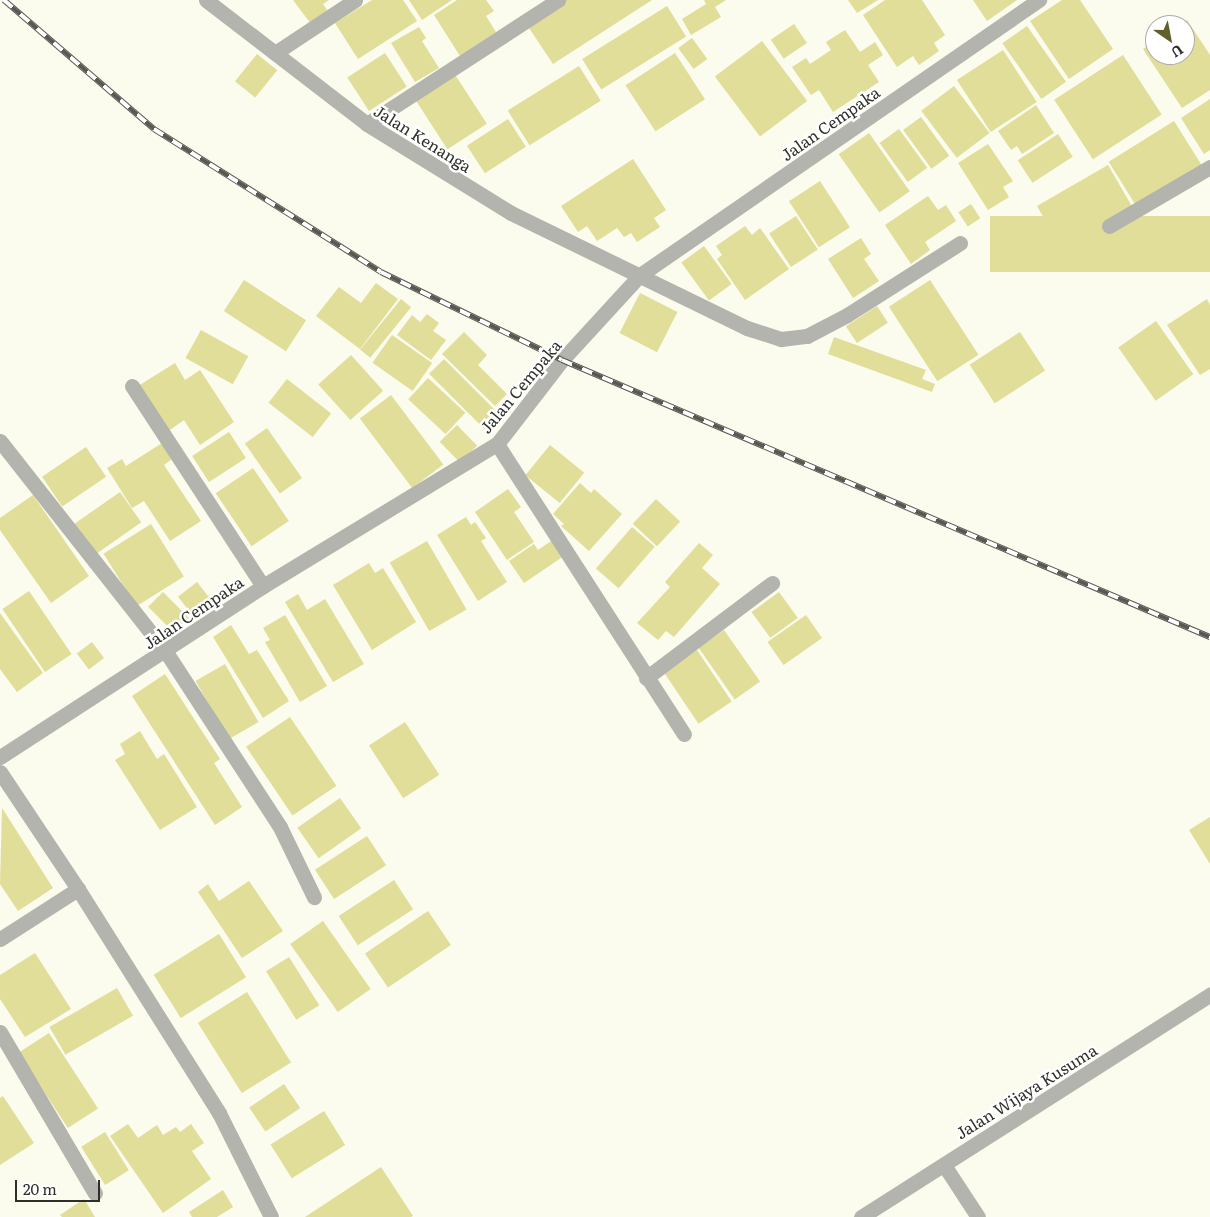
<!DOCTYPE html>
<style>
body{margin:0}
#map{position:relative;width:1210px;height:1217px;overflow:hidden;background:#fbfbee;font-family:Literata,serif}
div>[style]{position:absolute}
.building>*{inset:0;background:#e0de99;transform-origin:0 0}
.minor>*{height:15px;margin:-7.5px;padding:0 7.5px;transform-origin:7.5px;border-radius:7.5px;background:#b3b4ae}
.rail>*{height:5.5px;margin-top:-2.75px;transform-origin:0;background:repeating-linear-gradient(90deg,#fff 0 11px,#595953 0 22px);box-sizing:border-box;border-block:1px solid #595953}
span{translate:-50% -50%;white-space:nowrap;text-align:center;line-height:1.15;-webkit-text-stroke:5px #fff;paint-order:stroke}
.street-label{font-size:16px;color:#2f2f2a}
.north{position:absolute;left:1145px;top:15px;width:50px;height:50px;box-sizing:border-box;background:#fff;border:1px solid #acacaa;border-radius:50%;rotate:147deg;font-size:14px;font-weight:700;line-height:20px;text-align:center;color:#2f2f2a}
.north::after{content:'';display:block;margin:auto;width:18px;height:22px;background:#615f2c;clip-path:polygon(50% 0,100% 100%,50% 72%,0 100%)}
.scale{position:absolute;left:15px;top:1180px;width:85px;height:22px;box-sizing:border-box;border:2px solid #2f2f2a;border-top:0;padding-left:6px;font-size:15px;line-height:18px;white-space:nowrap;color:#2f2f2a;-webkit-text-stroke:4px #fff;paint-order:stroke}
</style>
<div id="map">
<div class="building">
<i style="clip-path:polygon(293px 0,329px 0,323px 4px,329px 13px,311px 24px)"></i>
<i style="clip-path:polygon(372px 0,403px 0,417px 21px,358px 59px,335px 23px)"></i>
<i style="clip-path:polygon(409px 0,452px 0,422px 20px)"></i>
<i style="clip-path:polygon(457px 0,486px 0,494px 11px,486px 16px,496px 32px,460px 56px,434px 15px)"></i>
<i style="clip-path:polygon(566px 0,652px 0,553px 64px,527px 25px)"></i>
<i style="clip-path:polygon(704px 0,726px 0,715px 7px,721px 17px,691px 35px,682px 19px,706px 4px)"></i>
<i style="clip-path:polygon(848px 0,878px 0,857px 13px)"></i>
<i style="clip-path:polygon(885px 0,922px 0,945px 35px,934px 43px,939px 51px,919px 65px,913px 56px,897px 67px,863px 15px)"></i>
<i style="clip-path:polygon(973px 0,1017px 0,987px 21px)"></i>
<i style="clip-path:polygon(1062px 0,1080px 0,1113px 49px,1069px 79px,1030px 21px)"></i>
<i style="left:667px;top:6px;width:36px;height:100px;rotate:58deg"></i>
<i style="clip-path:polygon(1187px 20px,1210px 55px,1210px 90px,1182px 108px,1143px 49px,1155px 41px,1155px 55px,1185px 55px,1185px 25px,1179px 25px)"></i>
<i style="left:794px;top:24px;width:23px;height:28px;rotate:56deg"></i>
<i style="left:1027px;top:26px;width:68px;height:30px;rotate:55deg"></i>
<i style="clip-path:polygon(419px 27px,426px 38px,422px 41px,439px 68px,415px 82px,391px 43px)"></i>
<i style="clip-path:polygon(845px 30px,860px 52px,875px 42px,883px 55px,868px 65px,879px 82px,833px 112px,819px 90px,811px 95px,792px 67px,806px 58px,810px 64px,831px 50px,826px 42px)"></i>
<i style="left:692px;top:38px;width:26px;height:17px;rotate:54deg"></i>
<i style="left:762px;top:41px;width:75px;height:59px;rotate:53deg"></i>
<i style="left:1003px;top:50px;width:62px;height:55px;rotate:57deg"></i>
<i style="left:385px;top:53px;width:40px;height:45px;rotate:57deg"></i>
<i style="left:675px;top:53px;width:55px;height:59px;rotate:57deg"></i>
<i style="left:257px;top:54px;width:26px;height:35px;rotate:39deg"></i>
<i style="left:1123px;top:55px;width:71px;height:82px;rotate:57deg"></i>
<i style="left:579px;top:66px;width:41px;height:84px;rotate:58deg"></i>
<i style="left:452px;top:70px;width:64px;height:47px;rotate:57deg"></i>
<i style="left:954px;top:86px;width:59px;height:41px;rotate:53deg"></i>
<i style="clip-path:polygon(1210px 99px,1210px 150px,1204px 154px,1181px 118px)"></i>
<i style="clip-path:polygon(1036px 105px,1054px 133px,1022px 154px,1017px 146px,1011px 150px,998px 131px)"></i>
<i style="left:921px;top:117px;width:48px;height:22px;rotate:54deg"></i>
<i style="left:508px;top:119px;width:33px;height:49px;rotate:57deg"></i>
<i style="left:1174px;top:121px;width:52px;height:77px;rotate:58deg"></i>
<i style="left:899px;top:129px;width:48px;height:24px;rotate:54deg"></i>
<i style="left:869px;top:133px;width:71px;height:37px;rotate:55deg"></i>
<i style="left:1058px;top:134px;width:27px;height:48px;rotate:57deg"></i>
<i style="clip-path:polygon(988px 144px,1013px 181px,1003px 187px,1009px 197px,988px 210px,958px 163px)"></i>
<i style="clip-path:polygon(633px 159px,666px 210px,654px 218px,660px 227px,637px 242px,631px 233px,624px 237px,617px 228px,597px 241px,587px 226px,578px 232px,561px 206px)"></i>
<i style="left:1108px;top:165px;width:48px;height:82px;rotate:60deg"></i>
<i style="left:820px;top:181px;width:55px;height:37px;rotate:57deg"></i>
<i style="clip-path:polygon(928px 196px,938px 210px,946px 205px,956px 221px,925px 242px,930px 250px,911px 264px,885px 225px)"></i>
<i style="left:971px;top:204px;width:17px;height:15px;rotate:57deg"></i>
<i style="left:796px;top:216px;width:40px;height:32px;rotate:57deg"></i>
<i style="left:1210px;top:216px;width:56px;height:220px;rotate:90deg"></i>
<i style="clip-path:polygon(745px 226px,752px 235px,760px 228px,789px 269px,745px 300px,717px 259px,722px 255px,716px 246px)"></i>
<i style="clip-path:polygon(861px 238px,871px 254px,864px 259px,879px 281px,853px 298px,828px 259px)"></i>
<i style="left:704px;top:246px;width:47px;height:28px;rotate:54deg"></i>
<i style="left:244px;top:280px;width:74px;height:37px;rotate:33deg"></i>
<i style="left:930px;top:280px;width:89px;height:49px;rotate:57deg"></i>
<i style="clip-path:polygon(376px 283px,398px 299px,360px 349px,316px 316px,339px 287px,361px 303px)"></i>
<i style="left:640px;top:293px;width:42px;height:45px;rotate:27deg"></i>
<i style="left:401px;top:299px;width:13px;height:65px;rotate:39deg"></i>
<i style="clip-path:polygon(1207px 299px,1210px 305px,1210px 369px,1200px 375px,1167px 325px)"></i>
<i style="left:877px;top:306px;width:20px;height:37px;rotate:57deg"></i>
<i style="clip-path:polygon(427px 314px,439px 323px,433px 331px,446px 340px,431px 360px,397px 335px,412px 315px,420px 322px)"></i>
<i style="left:1156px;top:321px;width:65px;height:46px;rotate:55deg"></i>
<i style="left:201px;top:330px;width:54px;height:32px;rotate:29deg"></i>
<i style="clip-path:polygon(464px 332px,487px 355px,478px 365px,507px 394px,495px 406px,442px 354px)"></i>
<i style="left:1020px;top:332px;width:46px;height:60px;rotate:57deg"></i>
<i style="left:392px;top:335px;width:49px;height:34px;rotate:35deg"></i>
<i style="clip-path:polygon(834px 337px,926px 370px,922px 379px,935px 384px,932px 392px,828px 354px)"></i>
<i style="left:351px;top:355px;width:48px;height:44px;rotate:48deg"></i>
<i style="left:444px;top:359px;width:83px;height:21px;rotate:45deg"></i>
<i style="clip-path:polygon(175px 363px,185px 380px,200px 370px,234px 422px,200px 445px,184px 420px,167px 432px,138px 386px)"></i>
<i style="left:428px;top:378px;width:51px;height:29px;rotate:43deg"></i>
<i style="left:287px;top:379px;width:56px;height:30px;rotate:38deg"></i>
<i style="left:391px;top:395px;width:87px;height:39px;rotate:53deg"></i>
<i style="left:457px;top:425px;width:29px;height:24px;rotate:46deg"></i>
<i style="left:267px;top:428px;width:61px;height:27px;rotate:55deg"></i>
<i style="left:229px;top:432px;width:31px;height:44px;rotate:57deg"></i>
<i style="clip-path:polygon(162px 443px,172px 459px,164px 465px,201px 521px,170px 541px,144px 501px,132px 508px,107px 468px,122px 459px,126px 466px)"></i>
<i style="left:550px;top:445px;width:44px;height:39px;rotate:39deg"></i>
<i style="left:86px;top:447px;width:36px;height:53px;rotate:56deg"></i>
<i style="left:253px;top:468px;width:64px;height:45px;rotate:56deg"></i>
<i style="clip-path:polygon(580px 483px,591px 493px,594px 489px,622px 514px,589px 551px,561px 526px,564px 524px,553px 514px)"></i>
<i style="clip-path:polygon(508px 489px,521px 507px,514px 512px,534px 542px,507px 560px,475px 512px)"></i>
<i style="left:120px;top:492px;width:37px;height:56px;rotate:55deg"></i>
<i style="clip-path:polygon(33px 495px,89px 576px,51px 603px,0 530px,0 518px)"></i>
<i style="left:656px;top:499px;width:33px;height:34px;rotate:43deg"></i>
<i style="clip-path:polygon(466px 517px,471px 525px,475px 522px,486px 538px,481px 541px,507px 582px,478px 601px,437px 535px)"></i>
<i style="left:151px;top:524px;width:62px;height:56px;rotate:58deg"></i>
<i style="left:632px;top:527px;width:30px;height:55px;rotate:41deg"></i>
<i style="clip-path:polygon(554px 539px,564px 556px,524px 583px,509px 561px,534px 544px,538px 550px)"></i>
<i style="left:427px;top:541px;width:79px;height:43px;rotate:60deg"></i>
<i style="clip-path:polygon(699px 543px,713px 555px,702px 568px,720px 584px,674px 637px,666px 631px,658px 640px,637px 623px,670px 587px,665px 582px)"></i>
<i style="clip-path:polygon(369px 563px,375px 573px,383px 568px,416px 622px,372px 650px,333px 585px)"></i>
<i style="left:197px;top:582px;width:28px;height:24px;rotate:52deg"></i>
<i style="left:29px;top:591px;width:76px;height:32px;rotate:56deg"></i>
<i style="left:163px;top:592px;width:37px;height:21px;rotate:45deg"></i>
<i style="left:779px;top:592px;width:32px;height:34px;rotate:54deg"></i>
<i style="clip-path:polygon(298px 594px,307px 610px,325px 599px,364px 664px,333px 682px,285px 602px)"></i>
<i style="clip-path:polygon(0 613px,43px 673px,17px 692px,0 669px)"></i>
<i style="clip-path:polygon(285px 615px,327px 686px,300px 702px,265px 642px,270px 640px,263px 628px)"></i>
<i style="left:806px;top:615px;width:28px;height:47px;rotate:55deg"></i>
<i style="clip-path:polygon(231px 625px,249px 654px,257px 650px,289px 701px,263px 718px,213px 637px)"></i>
<i style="left:724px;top:630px;width:63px;height:31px;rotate:55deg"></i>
<i style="left:92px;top:642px;width:20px;height:19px;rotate:53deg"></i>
<i style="left:697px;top:650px;width:62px;height:40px;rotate:56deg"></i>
<i style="left:225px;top:664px;width:67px;height:34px;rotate:60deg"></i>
<i style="clip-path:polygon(165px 674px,220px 759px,214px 763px,242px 807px,215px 825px,132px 696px)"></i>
<i style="left:290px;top:717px;width:83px;height:53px;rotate:56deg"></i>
<i style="left:405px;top:722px;width:63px;height:43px;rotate:57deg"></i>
<i style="clip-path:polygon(140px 731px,157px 759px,164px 754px,197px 807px,160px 830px,115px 760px,125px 754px,120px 744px)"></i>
<i style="left:340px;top:798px;width:37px;height:52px;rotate:55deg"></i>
<i style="clip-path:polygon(2px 808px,53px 888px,18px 911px,0 884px)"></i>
<i style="clip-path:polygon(1210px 817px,1210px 864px,1189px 830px)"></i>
<i style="left:367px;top:836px;width:35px;height:62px;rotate:57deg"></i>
<i style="left:394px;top:880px;width:35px;height:66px;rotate:57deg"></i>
<i style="clip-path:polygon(249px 881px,283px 931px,242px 958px,198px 892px,208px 884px,219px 901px)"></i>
<i style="left:428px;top:911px;width:41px;height:76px;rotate:56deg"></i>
<i style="left:323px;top:921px;width:83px;height:40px;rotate:55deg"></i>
<i style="left:219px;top:934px;width:51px;height:77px;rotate:58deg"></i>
<i style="clip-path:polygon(35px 953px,71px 1009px,25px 1037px,0 999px,0 975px)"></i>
<i style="left:289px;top:957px;width:57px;height:27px;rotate:58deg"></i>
<i style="left:117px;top:988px;width:32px;height:78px;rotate:60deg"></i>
<i style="left:247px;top:992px;width:83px;height:58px;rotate:58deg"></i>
<i style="left:49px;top:1033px;width:90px;height:36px;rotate:57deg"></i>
<i style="left:284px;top:1084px;width:29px;height:42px;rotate:56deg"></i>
<i style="clip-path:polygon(3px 1096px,34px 1143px,0 1165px,0 1098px)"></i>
<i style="left:324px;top:1111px;width:40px;height:63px;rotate:58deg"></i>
<i style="clip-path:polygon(128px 1124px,138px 1138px,157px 1125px,163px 1135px,176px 1127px,180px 1132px,191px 1124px,204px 1143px,192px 1151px,211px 1179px,163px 1213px,110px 1136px)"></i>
<i style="left:105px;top:1132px;width:45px;height:28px;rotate:58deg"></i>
<i style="clip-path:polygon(381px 1167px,413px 1216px,411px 1217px,305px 1217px)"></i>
<i style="clip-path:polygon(223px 1190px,233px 1207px,217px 1217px,192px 1217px,189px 1212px)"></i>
<i style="clip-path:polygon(84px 1199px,95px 1217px,62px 1217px,60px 1215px)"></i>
</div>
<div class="minor">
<i style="left:206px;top:0;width:203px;rotate:37.6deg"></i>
<i style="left:367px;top:124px;width:169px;rotate:31.7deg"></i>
<i style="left:511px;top:213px;width:263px;rotate:26deg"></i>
<i style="left:747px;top:328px;width:36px;rotate:18deg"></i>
<i style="left:781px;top:339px;width:26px;rotate:-7deg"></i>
<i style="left:807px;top:336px;width:45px;rotate:-27.7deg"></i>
<i style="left:847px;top:315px;width:134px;rotate:-32.5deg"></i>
<i style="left:275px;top:53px;width:96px;rotate:-33.5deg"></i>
<i style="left:367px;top:124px;width:228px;rotate:-33deg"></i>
<i style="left:1109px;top:226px;width:117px;rotate:-30.3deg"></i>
<i style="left:132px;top:386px;width:239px;rotate:56.8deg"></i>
<i style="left:0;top:441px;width:268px;rotate:51.8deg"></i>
<i style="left:166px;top:652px;width:209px;rotate:56.9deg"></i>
<i style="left:280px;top:827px;width:78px;rotate:64.1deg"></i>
<i style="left:497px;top:444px;width:345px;rotate:57.2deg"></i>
<i style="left:646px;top:678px;width:158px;rotate:-37deg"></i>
<i style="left:0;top:757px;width:314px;rotate:-33deg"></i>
<i style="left:263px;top:586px;width:274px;rotate:-31.3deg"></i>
<i style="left:497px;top:444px;width:106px;rotate:-52.3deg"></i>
<i style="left:562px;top:360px;width:115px;rotate:-47.5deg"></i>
<i style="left:640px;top:275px;width:485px;rotate:-34.6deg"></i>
<i style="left:0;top:772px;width:141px;rotate:56.3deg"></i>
<i style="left:78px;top:889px;width:265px;rotate:57.8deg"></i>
<i style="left:219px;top:1113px;width:116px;rotate:63.4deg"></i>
<i style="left:0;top:939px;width:93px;rotate:-32.7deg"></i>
<i style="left:0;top:1032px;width:187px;rotate:59.5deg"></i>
<i style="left:944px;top:1165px;width:62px;rotate:56.8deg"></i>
<i style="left:861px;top:1217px;width:414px;rotate:-32.5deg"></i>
</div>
<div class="rail">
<i style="left:4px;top:0;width:198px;rotate:40.7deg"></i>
<i style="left:154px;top:129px;width:268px;rotate:32.2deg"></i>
<i style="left:381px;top:272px;width:201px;rotate:25.9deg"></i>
<i style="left:562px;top:360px;width:705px;rotate:23.15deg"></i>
</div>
<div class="street-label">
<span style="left:830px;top:123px;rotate:-35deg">Jalan Cempaka</span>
<span style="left:423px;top:138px;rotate:32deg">Jalan Kenanga</span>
<span style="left:520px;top:386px;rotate:-50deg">Jalan Cempaka</span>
<span style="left:193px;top:612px;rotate:-34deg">Jalan Cempaka</span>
<span style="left:1026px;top:1091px;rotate:-32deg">Jalan Wijaya Kusuma</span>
</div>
<div class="north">U</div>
<div class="scale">20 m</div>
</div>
